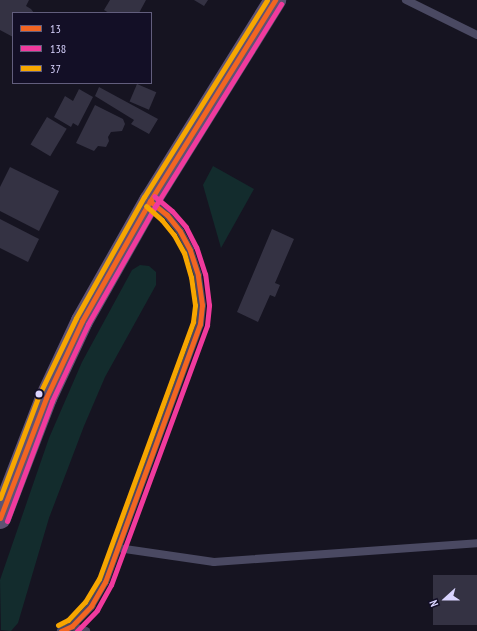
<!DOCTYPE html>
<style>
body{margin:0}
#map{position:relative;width:477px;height:631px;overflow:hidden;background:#161421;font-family:"PT Sans Narrow",sans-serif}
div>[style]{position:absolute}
.green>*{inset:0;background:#132c2d}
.building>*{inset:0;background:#343243;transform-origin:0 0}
.service>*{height:8px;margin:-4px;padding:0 4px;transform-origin:4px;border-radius:4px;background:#4a4962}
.primary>*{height:22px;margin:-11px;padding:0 11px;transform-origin:11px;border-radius:11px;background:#5e5373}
.bus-1>*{height:5px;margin:-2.5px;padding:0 2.5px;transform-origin:2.5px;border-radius:2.5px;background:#f26522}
.bus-2>*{height:5px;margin:-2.5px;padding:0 2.5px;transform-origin:2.5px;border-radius:2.5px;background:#f13a9d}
.bus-3>*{height:5px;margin:-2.5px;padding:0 2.5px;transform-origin:2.5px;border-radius:2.5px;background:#f7a600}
.dots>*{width:11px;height:11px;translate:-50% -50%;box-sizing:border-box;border:2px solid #130f26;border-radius:50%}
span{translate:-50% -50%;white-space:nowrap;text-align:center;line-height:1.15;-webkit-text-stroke:3px #130f26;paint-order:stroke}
.legend{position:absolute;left:12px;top:12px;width:140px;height:72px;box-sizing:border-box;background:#130f26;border:1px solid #625e7d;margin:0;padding:5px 7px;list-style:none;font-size:12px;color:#d9d4ff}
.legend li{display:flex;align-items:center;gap:8px;height:20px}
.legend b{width:20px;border:1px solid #625e7d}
.north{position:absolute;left:425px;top:579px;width:40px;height:40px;-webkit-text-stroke:3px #130f26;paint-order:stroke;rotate:249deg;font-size:11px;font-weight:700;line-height:16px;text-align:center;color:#d9d4ff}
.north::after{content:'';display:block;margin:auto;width:14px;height:18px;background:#d9d4ff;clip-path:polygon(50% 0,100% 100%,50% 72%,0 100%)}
</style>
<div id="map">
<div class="green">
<i style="clip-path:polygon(213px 166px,254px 189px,221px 248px,203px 185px)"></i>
<i style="clip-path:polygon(140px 265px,149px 266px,156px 272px,156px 285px,105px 377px,84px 426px,49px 518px,18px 623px,11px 631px,1px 630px,0 580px,49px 438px,82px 362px,132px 270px)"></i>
</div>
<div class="building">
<i style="clip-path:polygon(0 0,29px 0,26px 6px,31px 9px,34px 13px,13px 13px,13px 37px,0 30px)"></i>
<i style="clip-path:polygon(110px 0,146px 0,139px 13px,109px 13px,104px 10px)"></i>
<i style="clip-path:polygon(194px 0,208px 0,204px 6px)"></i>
<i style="left:137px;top:84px;width:21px;height:19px;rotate:23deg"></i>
<i style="clip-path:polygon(99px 87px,158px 119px,149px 134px,131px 124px,134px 120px,95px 96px)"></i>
<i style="clip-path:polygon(79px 89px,93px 97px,78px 126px,73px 123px,71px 127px,54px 117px,65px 96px,73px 101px)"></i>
<i style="clip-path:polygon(95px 105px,123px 119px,125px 124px,122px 131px,111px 132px,108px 137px,109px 141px,106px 147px,98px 146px,94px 151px,76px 143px)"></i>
<i style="left:47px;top:117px;width:23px;height:32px;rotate:31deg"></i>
<i style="clip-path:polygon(10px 167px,59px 191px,39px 231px,0 211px,0 187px)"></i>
<i style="clip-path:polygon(0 219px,39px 239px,28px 262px,0 248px)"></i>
<i style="clip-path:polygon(272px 229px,294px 239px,275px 283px,280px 285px,275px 297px,270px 295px,258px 322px,237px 312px)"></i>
<i style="left:477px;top:575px;width:50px;height:44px;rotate:90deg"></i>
</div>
<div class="service">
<i style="left:406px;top:0;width:79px;rotate:26.2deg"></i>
<i style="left:118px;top:548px;width:97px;rotate:8.3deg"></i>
<i style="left:214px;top:562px;width:264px;rotate:-4.1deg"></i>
<i style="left:72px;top:626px;width:15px;rotate:20deg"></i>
<i style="left:61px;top:631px;width:12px;rotate:-24deg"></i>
<i style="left:72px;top:626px;width:28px;rotate:-46deg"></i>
<i style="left:91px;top:606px;width:28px;rotate:-60deg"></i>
<i style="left:105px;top:582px;width:275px;rotate:-69.8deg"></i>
<i style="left:200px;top:324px;width:19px;rotate:-84deg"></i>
<i style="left:202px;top:305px;width:30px;rotate:-98deg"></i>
<i style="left:198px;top:275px;width:26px;rotate:-108deg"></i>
<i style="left:190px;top:250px;width:21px;rotate:-118deg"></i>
<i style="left:180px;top:231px;width:21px;rotate:-129deg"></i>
<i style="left:167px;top:215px;width:21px;rotate:-143deg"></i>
</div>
<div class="primary">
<i style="left:0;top:518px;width:129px;rotate:-69deg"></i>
<i style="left:46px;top:398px;width:85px;rotate:-64.9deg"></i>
<i style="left:82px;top:321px;width:138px;rotate:-60.5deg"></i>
<i style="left:150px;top:201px;width:237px;rotate:-58.1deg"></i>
</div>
<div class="bus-1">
<i style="left:0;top:518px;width:129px;rotate:-69deg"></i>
<i style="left:46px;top:398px;width:85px;rotate:-64.9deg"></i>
<i style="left:82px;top:321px;width:138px;rotate:-60.5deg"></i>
<i style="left:150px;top:201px;width:237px;rotate:-58.1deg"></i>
<i style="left:61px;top:631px;width:12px;rotate:-24deg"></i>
<i style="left:72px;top:626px;width:28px;rotate:-46deg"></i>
<i style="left:91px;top:606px;width:28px;rotate:-60deg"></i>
<i style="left:105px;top:582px;width:275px;rotate:-69.8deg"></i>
<i style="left:200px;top:324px;width:19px;rotate:-84deg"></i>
<i style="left:202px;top:305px;width:30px;rotate:-98deg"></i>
<i style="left:198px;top:275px;width:26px;rotate:-108deg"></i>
<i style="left:190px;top:250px;width:21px;rotate:-118deg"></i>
<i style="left:180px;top:231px;width:21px;rotate:-129deg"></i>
<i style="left:167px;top:215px;width:22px;rotate:-141deg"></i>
</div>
<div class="bus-2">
<i style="left:7px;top:521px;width:128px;rotate:-69.4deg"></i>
<i style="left:52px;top:401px;width:85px;rotate:-64.9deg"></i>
<i style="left:88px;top:324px;width:137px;rotate:-60.3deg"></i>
<i style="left:156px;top:205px;width:237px;rotate:-58.1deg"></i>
<i style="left:77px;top:631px;width:29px;rotate:-46deg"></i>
<i style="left:97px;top:610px;width:29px;rotate:-61deg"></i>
<i style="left:111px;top:585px;width:277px;rotate:-69.7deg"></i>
<i style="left:207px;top:325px;width:20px;rotate:-84deg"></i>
<i style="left:209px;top:305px;width:31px;rotate:-97deg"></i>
<i style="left:205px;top:274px;width:28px;rotate:-108deg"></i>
<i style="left:196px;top:247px;width:22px;rotate:-117deg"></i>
<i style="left:186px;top:227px;width:21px;rotate:-131deg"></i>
<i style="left:172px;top:211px;width:23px;rotate:-140deg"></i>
</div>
<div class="bus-3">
<i style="left:0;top:498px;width:110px;rotate:-69.3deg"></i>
<i style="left:39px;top:395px;width:85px;rotate:-64.3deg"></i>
<i style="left:76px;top:318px;width:139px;rotate:-60.7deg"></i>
<i style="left:144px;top:197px;width:232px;rotate:-58deg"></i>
<i style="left:58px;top:625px;width:11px;rotate:-27deg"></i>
<i style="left:68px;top:620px;width:25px;rotate:-47deg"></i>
<i style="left:85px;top:602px;width:27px;rotate:-59deg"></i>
<i style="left:99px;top:579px;width:274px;rotate:-69.9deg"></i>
<i style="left:193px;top:322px;width:17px;rotate:-83deg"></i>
<i style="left:195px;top:305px;width:28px;rotate:-98deg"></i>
<i style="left:191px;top:277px;width:25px;rotate:-106deg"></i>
<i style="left:184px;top:253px;width:21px;rotate:-119deg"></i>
<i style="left:174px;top:235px;width:19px;rotate:-129deg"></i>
<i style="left:162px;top:220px;width:21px;rotate:-139deg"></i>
</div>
<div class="dots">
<i style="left:39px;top:394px;background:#d9d4ff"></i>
</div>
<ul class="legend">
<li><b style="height:5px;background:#f26522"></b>13</li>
<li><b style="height:5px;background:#f13a9d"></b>138</li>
<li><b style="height:5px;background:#f7a600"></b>37</li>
</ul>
<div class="north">N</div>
</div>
